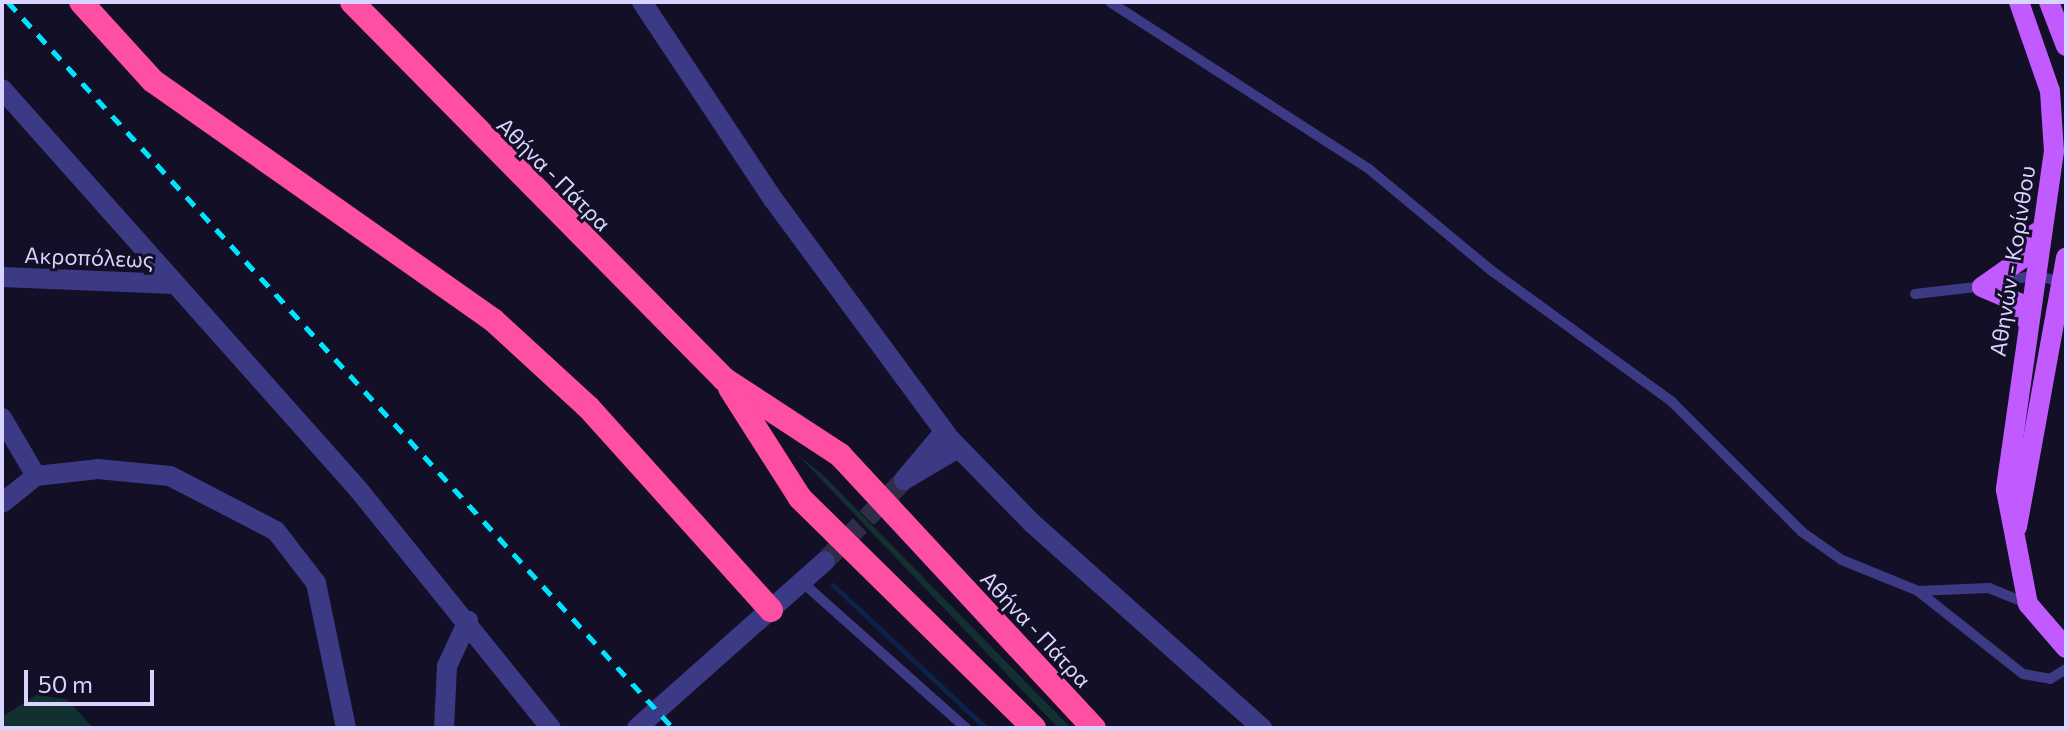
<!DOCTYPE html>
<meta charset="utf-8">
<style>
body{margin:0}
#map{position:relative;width:2068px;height:730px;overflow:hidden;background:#130f26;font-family:Commissioner,sans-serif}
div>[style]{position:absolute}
.green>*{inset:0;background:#12302f}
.stream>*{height:5px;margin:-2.5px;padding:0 2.5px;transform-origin:2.5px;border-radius:2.5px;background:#0c2248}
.tertiary-tunnel>*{height:20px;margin-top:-10px;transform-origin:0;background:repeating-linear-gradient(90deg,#312d47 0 20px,transparent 0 30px)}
.service>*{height:10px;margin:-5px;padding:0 5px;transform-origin:5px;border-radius:5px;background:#3d3a85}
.minor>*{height:20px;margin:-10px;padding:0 10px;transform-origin:10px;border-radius:10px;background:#3d3a85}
.tertiary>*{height:20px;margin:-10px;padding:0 10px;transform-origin:10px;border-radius:10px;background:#3d3a85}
.primary>*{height:20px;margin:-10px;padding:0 10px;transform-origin:10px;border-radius:10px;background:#c25bff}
.motorway>*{height:24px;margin:-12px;padding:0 12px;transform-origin:12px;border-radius:12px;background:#ff4fa3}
.rail>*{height:5px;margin-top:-2.5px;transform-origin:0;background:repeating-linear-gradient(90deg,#00e5ff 0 12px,transparent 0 22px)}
span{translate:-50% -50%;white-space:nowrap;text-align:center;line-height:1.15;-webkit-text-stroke:6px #130f26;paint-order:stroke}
.street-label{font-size:22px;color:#d9d4ff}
.frame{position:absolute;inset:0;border:4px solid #d9d4ff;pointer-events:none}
.scale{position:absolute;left:24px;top:670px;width:130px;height:36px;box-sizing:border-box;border:4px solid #d9d4ff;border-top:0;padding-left:10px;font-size:24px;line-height:28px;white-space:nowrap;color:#d9d4ff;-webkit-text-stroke:6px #130f26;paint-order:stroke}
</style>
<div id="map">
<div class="green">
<i style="clip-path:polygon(798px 455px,822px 474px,1071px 728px,1058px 728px)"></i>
<i style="clip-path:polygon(36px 695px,67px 699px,93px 728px,2px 728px,2px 717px)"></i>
</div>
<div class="stream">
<i style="left:833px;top:585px;width:209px;rotate:43.1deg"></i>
</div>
<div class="tertiary-tunnel">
<i style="left:825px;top:561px;width:113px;rotate:-45.7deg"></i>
</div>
<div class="service">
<i style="left:1110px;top:2px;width:308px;rotate:32.8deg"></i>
<i style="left:1369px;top:169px;width:160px;rotate:39.7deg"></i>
<i style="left:1492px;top:271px;width:223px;rotate:36deg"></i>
<i style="left:1672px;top:402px;width:184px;rotate:45deg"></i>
<i style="left:1802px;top:532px;width:49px;rotate:35deg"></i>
<i style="left:1842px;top:560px;width:82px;rotate:22.2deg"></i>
<i style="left:1918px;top:591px;width:134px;rotate:38.3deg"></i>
<i style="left:2023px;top:674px;width:27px;rotate:10deg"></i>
<i style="left:2050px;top:679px;width:19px;rotate:-32deg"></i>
<i style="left:2000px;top:282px;width:37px;rotate:-11deg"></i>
<i style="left:2036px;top:275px;width:26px;rotate:16deg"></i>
<i style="left:1915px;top:294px;width:70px;rotate:-6.5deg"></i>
<i style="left:802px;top:582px;width:220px;rotate:41.7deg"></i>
<i style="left:1918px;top:591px;width:71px;rotate:-2.4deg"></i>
<i style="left:1989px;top:588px;width:42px;rotate:22.3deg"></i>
</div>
<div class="minor">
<i style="left:2px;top:277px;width:172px;rotate:2.3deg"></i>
<i style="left:2px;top:418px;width:67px;rotate:59.6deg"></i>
<i style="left:36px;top:476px;width:43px;rotate:141.5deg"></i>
<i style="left:36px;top:476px;width:62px;rotate:-6.4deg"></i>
<i style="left:98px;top:469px;width:72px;rotate:5.6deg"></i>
<i style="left:170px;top:476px;width:119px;rotate:27.4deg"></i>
<i style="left:276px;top:531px;width:66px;rotate:52.4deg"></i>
<i style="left:316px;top:583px;width:148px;rotate:78.3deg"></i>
<i style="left:444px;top:728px;width:62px;rotate:-87.2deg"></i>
<i style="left:447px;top:666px;width:50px;rotate:-65deg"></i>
</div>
<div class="tertiary">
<i style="left:642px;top:2px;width:237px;rotate:56.4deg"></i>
<i style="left:773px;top:199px;width:300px;rotate:53.6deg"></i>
<i style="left:951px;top:440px;width:116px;rotate:45.7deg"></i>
<i style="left:1032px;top:523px;width:308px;rotate:41.7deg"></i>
<i style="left:2px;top:89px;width:535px;rotate:48.33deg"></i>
<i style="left:358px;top:489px;width:307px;rotate:51.1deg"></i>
<i style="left:904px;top:480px;width:62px;rotate:-50.2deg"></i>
<i style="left:904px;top:480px;width:63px;rotate:-30.7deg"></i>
<i style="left:637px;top:728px;width:251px;rotate:-41.6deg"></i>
</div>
<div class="primary">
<i style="left:2019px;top:2px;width:94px;rotate:70.8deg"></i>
<i style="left:2050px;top:91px;width:60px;rotate:86.2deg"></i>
<i style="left:2054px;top:151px;width:342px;rotate:98.1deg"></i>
<i style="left:2006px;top:490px;width:116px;rotate:79.1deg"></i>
<i style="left:2028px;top:604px;width:58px;rotate:49.2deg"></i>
<i style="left:2049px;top:2px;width:47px;rotate:68.9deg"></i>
<i style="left:1982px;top:287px;width:50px;rotate:-35.3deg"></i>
<i style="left:2023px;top:258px;width:28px;rotate:-63deg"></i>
<i style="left:1982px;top:287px;width:40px;rotate:23.4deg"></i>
<i style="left:2019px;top:303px;width:22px;rotate:66deg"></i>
<i style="left:2017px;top:527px;width:274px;rotate:-79.7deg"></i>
</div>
<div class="motorway">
<i style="left:81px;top:2px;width:107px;rotate:47.7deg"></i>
<i style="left:153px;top:81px;width:416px;rotate:35.1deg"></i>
<i style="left:493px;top:320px;width:130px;rotate:42.5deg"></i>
<i style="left:589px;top:408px;width:272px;rotate:48deg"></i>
<i style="left:352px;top:2px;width:530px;rotate:45.38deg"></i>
<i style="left:724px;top:379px;width:139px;rotate:33.2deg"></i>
<i style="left:840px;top:455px;width:373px;rotate:47.1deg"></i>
<i style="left:730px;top:388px;width:130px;rotate:57.5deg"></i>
<i style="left:800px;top:498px;width:328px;rotate:44.5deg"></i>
</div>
<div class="rail">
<i style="left:8px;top:2px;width:985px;rotate:47.51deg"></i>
</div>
<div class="street-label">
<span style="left:554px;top:174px;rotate:45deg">Αθήνα - Πάτρα</span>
<span style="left:89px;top:257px;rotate:2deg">Ακροπόλεως</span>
<span style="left:2012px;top:261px;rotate:-81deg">Αθηνών - Κορίνθου</span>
<span style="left:1036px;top:629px;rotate:47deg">Αθήνα - Πάτρα</span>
</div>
<div class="frame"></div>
<div class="scale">50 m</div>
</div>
